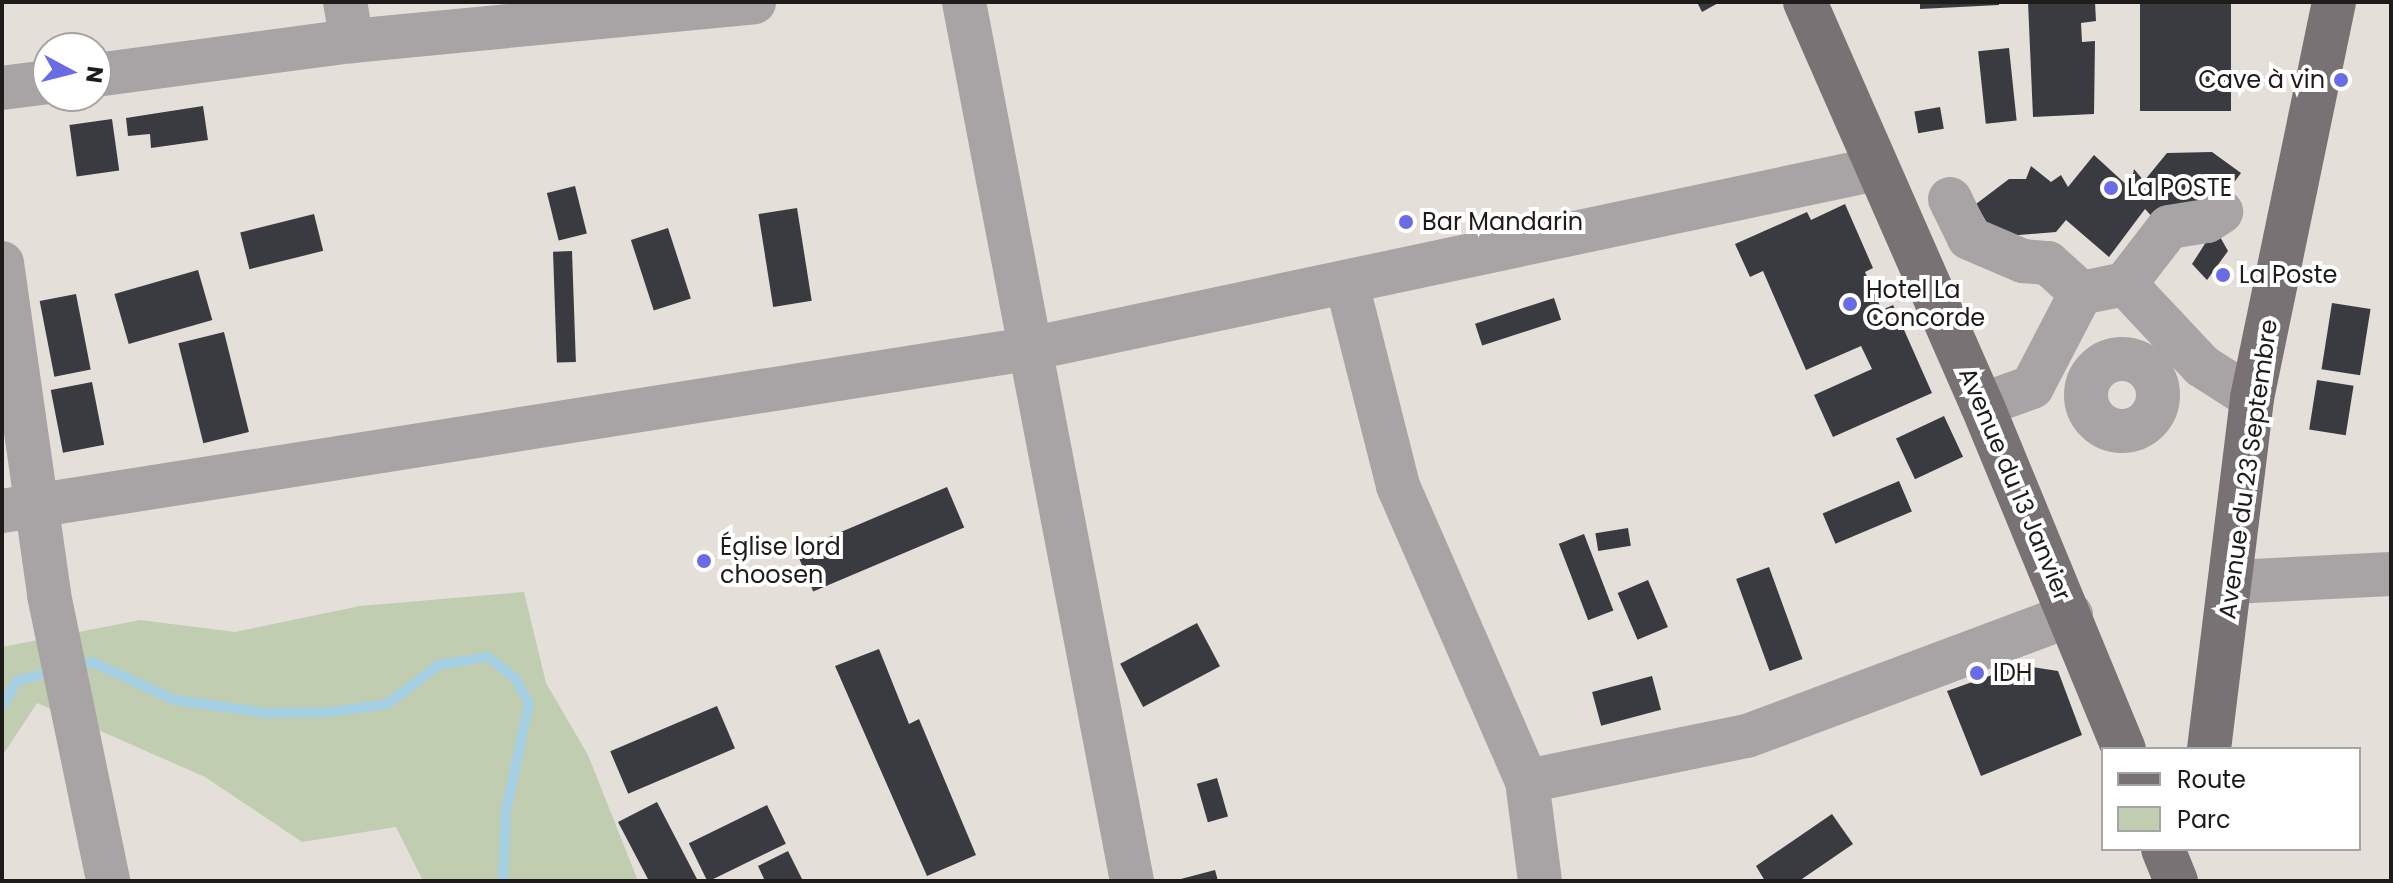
<!DOCTYPE html>
<meta charset="utf-8">
<style>
body{margin:0}
#map{position:relative;width:2393px;height:883px;overflow:hidden;background:#e4dfd8;font-family:Poppins,sans-serif}
div>[style]{position:absolute}
.green>*{inset:0;background:#c0cdb1}
.stream>*{height:10px;margin:-5px;padding:0 5px;transform-origin:5px;border-radius:5px;background:#a5cfe3}
.building>*{inset:0;background:#3a3b41;transform-origin:0 0}
.minor>*{height:44px;margin:-22px;padding:0 22px;transform-origin:22px;border-radius:22px;background:#a8a4a5}
.minor>.ring{margin:-22px;padding:0;box-sizing:content-box;background:none;border:44px solid #a8a4a5;border-radius:50%}
.major>*{height:44px;margin:-22px;padding:0 22px;transform-origin:22px;border-radius:22px;background:#797274}
.dots>*{width:22px;height:22px;translate:-50% -50%;box-sizing:border-box;border:4px solid #fff;border-radius:50%}
span{translate:-50% -50%;white-space:nowrap;text-align:center;line-height:1.15;-webkit-text-stroke:8px #fff;paint-order:stroke}
.poi-label{font-size:24px;color:#1e1c1a}
.right{translate:-100% -50%;text-align:right}
.left{translate:0 -50%;text-align:left}
.street-label{font-size:24px;color:#1e1c1a}
.frame{position:absolute;inset:0;border:4px solid #1e1c1a;pointer-events:none}
.legend{position:absolute;left:2101px;top:747px;width:260px;height:104px;box-sizing:border-box;background:#fff;border:2px solid #a5a4a3;margin:0;padding:10px 14px;list-style:none;font-size:24px;color:#1e1c1a}
.legend li{display:flex;align-items:center;gap:16px;height:40px}
.legend b{width:40px;border:2px solid #a5a4a3}
.north{position:absolute;left:32px;top:32px;width:80px;height:80px;box-sizing:border-box;background:#fff;border:2px solid #a5a4a3;border-radius:50%;rotate:97deg;font-size:22px;font-weight:700;line-height:32px;text-align:center;color:#1e1c1a}
.north::after{content:'';display:block;margin:auto;width:28px;height:36px;background:#6a6ce6;clip-path:polygon(50% 0,100% 100%,50% 72%,0 100%)}
</style>
<div id="map">
<div class="green">
<i style="clip-path:polygon(524px 592px,546px 683px,588px 755px,638px 881px,423px 881px,396px 827px,302px 842px,205px 777px,37px 703px,2px 756px,2px 647px,140px 620px,235px 632px,360px 606px)"></i>
</div>
<div class="stream">
<i style="left:74px;top:666px;width:19px;rotate:-12deg"></i>
<i style="left:93px;top:662px;width:89px;rotate:25.1deg"></i>
<i style="left:174px;top:700px;width:92px;rotate:8.1deg"></i>
<i style="left:265px;top:713px;width:65px;rotate:-0.9deg"></i>
<i style="left:330px;top:712px;width:58px;rotate:-8deg"></i>
<i style="left:387px;top:704px;width:65px;rotate:-36.9deg"></i>
<i style="left:439px;top:665px;width:50px;rotate:-9.3deg"></i>
<i style="left:488px;top:657px;width:34px;rotate:38deg"></i>
<i style="left:515px;top:678px;width:29px;rotate:61deg"></i>
<i style="left:529px;top:703px;width:110px;rotate:102deg"></i>
<i style="left:506px;top:811px;width:70px;rotate:92.5deg"></i>
<i style="left:2px;top:706px;width:29px;rotate:-59deg"></i>
<i style="left:17px;top:681px;width:38px;rotate:-15deg"></i>
</div>
<div class="building">
<i style="clip-path:polygon(1697px 2px,1720px 2px,1702px 12px)"></i>
<i style="clip-path:polygon(1920px 2px,1999px 2px,1999px 5px,1920px 9px)"></i>
<i style="clip-path:polygon(2028px 2px,2095px 2px,2096px 21px,2081px 23px,2082px 42px,2095px 41px,2094px 114px,2033px 117px)"></i>
<i style="left:2140px;top:2px;width:91px;height:109px"></i>
<i style="left:2009px;top:48px;width:73px;height:31px;rotate:84deg"></i>
<i style="clip-path:polygon(203px 106px,208px 140px,151px 148px,150px 134px,128px 136px,126px 118px)"></i>
<i style="left:1940px;top:107px;width:22px;height:26px;rotate:80deg"></i>
<i style="left:112px;top:119px;width:52px;height:43px;rotate:82deg"></i>
<i style="clip-path:polygon(2212px 152px,2241px 173px,2212px 212px,2155px 220px,2145px 209px,2109px 257px,2066px 220px,2056px 232px,1995px 237px,1976px 204px,2009px 179px,2026px 179px,2031px 166px,2051px 182px,2061px 175px,2068px 187px,2094px 155px,2130px 188px,2134px 169px,2144px 181px,2167px 153px)"></i>
<i style="left:575px;top:186px;width:49px;height:29px;rotate:76deg"></i>
<i style="clip-path:polygon(1845px 204px,1873px 268px,1865px 272px,1882px 310px,1893px 305px,1932px 393px,1833px 437px,1814px 395px,1872px 369px,1861px 346px,1806px 370px,1763px 271px,1750px 277px,1735px 244px,1807px 212px,1811px 220px)"></i>
<i style="left:797px;top:208px;width:94px;height:39px;rotate:81deg"></i>
<i style="left:314px;top:214px;width:38px;height:76px;rotate:76deg"></i>
<i style="left:668px;top:228px;width:74px;height:39px;rotate:72deg"></i>
<i style="clip-path:polygon(2215px 228px,2228px 251px,2207px 280px,2192px 264px)"></i>
<i style="left:572px;top:251px;width:111px;height:19px;rotate:88deg"></i>
<i style="left:198px;top:270px;width:52px;height:87px;rotate:74deg"></i>
<i style="left:76px;top:294px;width:77px;height:37px;rotate:79deg"></i>
<i style="left:1554px;top:298px;width:23px;height:83px;rotate:72deg"></i>
<i style="left:2332px;top:303px;width:39px;height:67px;rotate:9deg"></i>
<i style="left:224px;top:332px;width:103px;height:47px;rotate:76deg"></i>
<i style="left:2317px;top:380px;width:37px;height:50px;rotate:9deg"></i>
<i style="left:92px;top:382px;width:64px;height:42px;rotate:79deg"></i>
<i style="left:1944px;top:416px;width:45px;height:53px;rotate:65deg"></i>
<i style="left:1899px;top:481px;width:33px;height:83px;rotate:67deg"></i>
<i style="left:947px;top:487px;width:44px;height:164px;rotate:67deg"></i>
<i style="left:1628px;top:528px;width:18px;height:33px;rotate:81deg"></i>
<i style="left:1584px;top:534px;width:82px;height:27px;rotate:69deg"></i>
<i style="left:1769px;top:567px;width:98px;height:35px;rotate:70deg"></i>
<i style="left:1648px;top:580px;width:51px;height:33px;rotate:67deg"></i>
<i style="left:1197px;top:623px;width:49px;height:87px;rotate:62deg"></i>
<i style="clip-path:polygon(879px 649px,909px 724px,919px 719px,976px 855px,927px 876px,835px 666px)"></i>
<i style="clip-path:polygon(2020px 665px,2058px 671px,2082px 735px,1981px 776px,1947px 691px)"></i>
<i style="left:1652px;top:676px;width:35px;height:62px;rotate:75deg"></i>
<i style="left:717px;top:706px;width:46px;height:116px;rotate:67deg"></i>
<i style="left:1217px;top:778px;width:40px;height:21px;rotate:74deg"></i>
<i style="clip-path:polygon(657px 802px,698px 881px,649px 881px,618px 822px)"></i>
<i style="left:767px;top:805px;width:43px;height:87px;rotate:64deg"></i>
<i style="clip-path:polygon(1832px 814px,1853px 844px,1799px 881px,1765px 881px,1756px 866px)"></i>
<i style="clip-path:polygon(788px 851px,803px 881px,765px 881px,758px 866px)"></i>
<i style="clip-path:polygon(1215px 870px,1218px 881px,1177px 881px,1177px 880px)"></i>
</div>
<div class="minor">
<i style="left:345px;top:2px;width:40px;rotate:80deg"></i>
<i style="left:964px;top:2px;width:895px;rotate:79.18deg"></i>
<i style="left:96px;top:75px;width:258px;rotate:-7.6deg"></i>
<i style="left:352px;top:41px;width:404px;rotate:-5.5deg"></i>
<i style="left:2px;top:88px;width:46px;rotate:-7.4deg"></i>
<i style="left:1950px;top:199px;width:43px;rotate:64deg"></i>
<i style="left:1969px;top:238px;width:59px;rotate:23.1deg"></i>
<i style="left:2023px;top:261px;width:25px;rotate:5deg"></i>
<i style="left:2048px;top:263px;width:45px;rotate:42.3deg"></i>
<i style="left:2px;top:263px;width:335px;rotate:81.9deg"></i>
<i style="left:49px;top:595px;width:292px;rotate:78.3deg"></i>
<i style="left:1347px;top:284px;width:208px;rotate:75.8deg"></i>
<i style="left:1398px;top:486px;width:322px;rotate:66.4deg"></i>
<i style="left:1527px;top:781px;width:101px;rotate:82.6deg"></i>
<i style="left:2125px;top:284px;width:72px;rotate:-52.3deg"></i>
<i style="left:2169px;top:227px;width:38px;rotate:-9deg"></i>
<i style="left:2207px;top:221px;width:17px;rotate:-33deg"></i>
<i class="ring" style="left:2086px;top:359px;width:28px;height:28px"></i>
<i style="left:1982px;top:405px;width:53px;rotate:-19.8deg"></i>
<i style="left:2032px;top:387px;width:106px;rotate:-62.5deg"></i>
<i style="left:2081px;top:293px;width:45px;rotate:-11.6deg"></i>
<i style="left:2125px;top:284px;width:112px;rotate:46.8deg"></i>
<i style="left:2202px;top:366px;width:59px;rotate:32.6deg"></i>
<i style="left:2px;top:511px;width:1045px;rotate:-8.98deg"></i>
<i style="left:1034px;top:348px;width:861px;rotate:-12deg"></i>
<i style="left:2233px;top:582px;width:158px;rotate:-2.9deg"></i>
<i style="left:1527px;top:781px;width:225px;rotate:-11.6deg"></i>
<i style="left:1747px;top:736px;width:346px;rotate:-20.5deg"></i>
</div>
<div class="major">
<i style="left:1805px;top:2px;width:440px;rotate:66.3deg"></i>
<i style="left:1982px;top:405px;width:372px;rotate:67.6deg"></i>
<i style="left:2209px;top:749px;width:354px;rotate:-83deg"></i>
<i style="left:2252px;top:398px;width:404px;rotate:-78.3deg"></i>
<i style="left:2163px;top:849px;width:35px;rotate:68deg"></i>
</div>
<div class="dots">
<i style="left:2341px;top:80px;background:#6a6ce6"></i>
<i style="left:2111px;top:188px;background:#6a6ce6"></i>
<i style="left:1406px;top:222px;background:#6a6ce6"></i>
<i style="left:2223px;top:275px;background:#6a6ce6"></i>
<i style="left:1850px;top:304px;background:#6a6ce6"></i>
<i style="left:704px;top:561px;background:#6a6ce6"></i>
<i style="left:1977px;top:673px;background:#6a6ce6"></i>
</div>
<div class="poi-label">
<span class="right" style="left:2325px;top:80px">Cave à vin</span>
<span class="left" style="left:2127px;top:188px">La POSTE</span>
<span class="left" style="left:1422px;top:222px">Bar Mandarin</span>
<span class="left" style="left:2239px;top:275px">La Poste</span>
<span class="left" style="left:1866px;top:304px">Hotel La<br>Concorde</span>
<span class="left" style="left:720px;top:561px">Église lord<br>choosen</span>
<span class="left" style="left:1993px;top:673px">IDH</span>
</div>
<div class="street-label">
<span style="left:2248px;top:469px;rotate:-82deg">Avenue du 23 Septembre</span>
<span style="left:2015px;top:484px;rotate:67deg">Avenue du 13 Janvier</span>
</div>
<div class="frame"></div>
<ul class="legend">
<li><b style="height:10px;background:#797274"></b>Route</li>
<li><b style="height:22px;background:#c0cdb1"></b>Parc</li>
</ul>
<div class="north">N</div>
</div>
